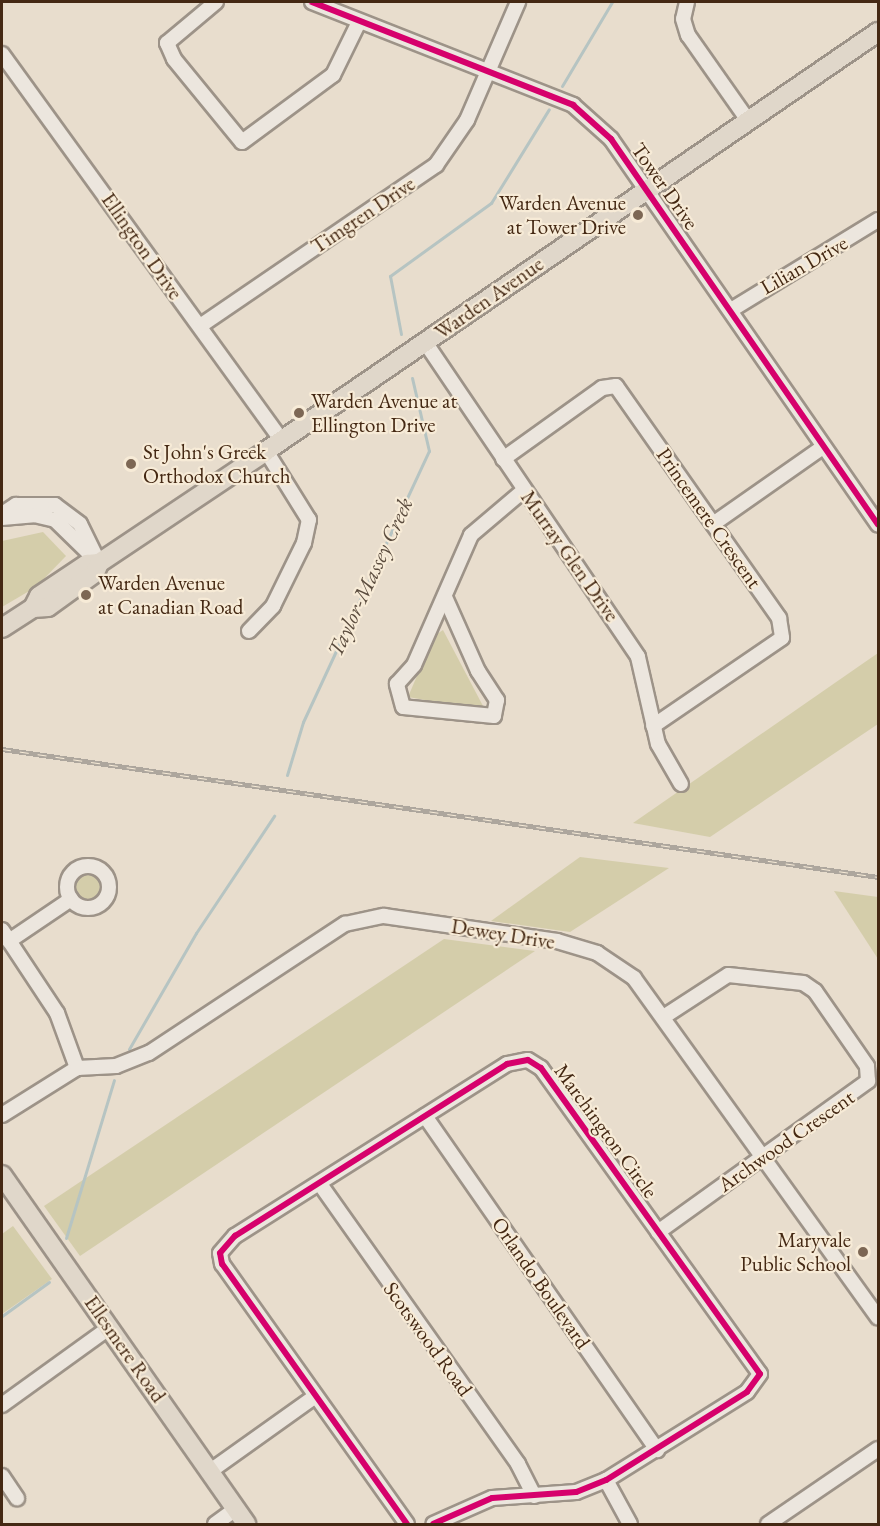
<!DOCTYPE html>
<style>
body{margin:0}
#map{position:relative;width:880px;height:1526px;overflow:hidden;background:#e8ddcd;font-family:"EB Garamond",serif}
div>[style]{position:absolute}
.green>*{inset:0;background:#d4cdaa}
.round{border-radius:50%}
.stream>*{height:3px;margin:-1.5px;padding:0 1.5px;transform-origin:1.5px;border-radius:1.5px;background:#b6c4c2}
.roads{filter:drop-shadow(2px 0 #9d9388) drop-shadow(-2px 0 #9d9388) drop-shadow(0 2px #9d9388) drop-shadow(0 -2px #9d9388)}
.minor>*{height:14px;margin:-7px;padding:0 7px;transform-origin:7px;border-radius:7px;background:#ece6de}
.minor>.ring{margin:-7px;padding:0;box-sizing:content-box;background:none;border:14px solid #ece6de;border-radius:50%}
.major>*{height:18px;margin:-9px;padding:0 9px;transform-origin:9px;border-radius:9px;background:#e0d7ca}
.rail>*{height:5px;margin-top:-2.5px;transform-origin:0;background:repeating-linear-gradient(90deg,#f7ebd7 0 9px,#ada69d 0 18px);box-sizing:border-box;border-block:2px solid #ada69d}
.cycleway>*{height:6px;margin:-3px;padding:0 3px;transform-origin:3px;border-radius:3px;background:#d6006c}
.dots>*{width:16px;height:16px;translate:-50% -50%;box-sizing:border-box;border:3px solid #f7ebd7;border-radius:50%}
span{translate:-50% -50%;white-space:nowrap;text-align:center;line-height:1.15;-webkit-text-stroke:4.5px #f7ebd7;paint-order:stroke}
.street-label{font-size:21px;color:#442813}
.poi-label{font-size:21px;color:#442813}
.right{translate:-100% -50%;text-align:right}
.left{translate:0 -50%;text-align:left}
.water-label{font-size:22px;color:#5b4c3e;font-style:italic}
.frame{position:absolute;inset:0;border:3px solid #442813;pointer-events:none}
</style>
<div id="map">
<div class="green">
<i style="clip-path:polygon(43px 532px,66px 556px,36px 587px,2px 607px,2px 541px)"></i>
<i style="clip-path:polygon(443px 630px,483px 706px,481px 710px,408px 697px,434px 636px)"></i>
<i style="clip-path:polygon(878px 653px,878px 724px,710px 837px,633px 823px)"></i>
<i style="clip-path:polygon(580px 857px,669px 868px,570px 932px,491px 921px)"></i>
<i class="round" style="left:76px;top:875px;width:24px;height:24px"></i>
<i style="clip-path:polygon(834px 891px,878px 897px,878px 959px)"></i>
<i style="clip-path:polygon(444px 939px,535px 951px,80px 1256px,44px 1206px)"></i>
<i style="clip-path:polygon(13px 1226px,52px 1279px,2px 1314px,2px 1234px)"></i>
</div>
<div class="stream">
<i style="left:562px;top:86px;width:98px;rotate:-59.2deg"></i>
<i style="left:401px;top:334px;width:59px;rotate:-100.7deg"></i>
<i style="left:390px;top:276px;width:125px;rotate:-35.9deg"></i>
<i style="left:491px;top:203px;width:110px;rotate:-58.3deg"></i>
<i style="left:287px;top:775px;width:55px;rotate:-73.2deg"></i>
<i style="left:303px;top:722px;width:299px;rotate:-65.1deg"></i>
<i style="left:429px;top:451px;width:75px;rotate:-103.1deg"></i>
<i style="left:129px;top:1049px;width:134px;rotate:-60deg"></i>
<i style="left:196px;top:933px;width:141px;rotate:-56.3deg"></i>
<i style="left:66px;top:1238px;width:165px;rotate:-73.1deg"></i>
<i style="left:2px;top:1316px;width:58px;rotate:-35.9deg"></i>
</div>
<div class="roads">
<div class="minor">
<i style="left:216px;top:2px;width:64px;rotate:140.1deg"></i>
<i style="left:167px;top:43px;width:17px;rotate:66deg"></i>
<i style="left:174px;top:59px;width:107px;rotate:50.7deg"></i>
<i style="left:242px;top:142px;width:113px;rotate:-36.4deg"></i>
<i style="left:333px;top:75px;width:59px;rotate:-63.9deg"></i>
<i style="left:312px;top:2px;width:281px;rotate:21.5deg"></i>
<i style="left:573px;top:105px;width:51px;rotate:41.8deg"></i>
<i style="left:611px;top:139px;width:469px;rotate:55.3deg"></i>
<i style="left:687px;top:2px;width:17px;rotate:103deg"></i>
<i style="left:683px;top:19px;width:17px;rotate:73deg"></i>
<i style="left:688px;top:35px;width:103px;rotate:54.9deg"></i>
<i style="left:2px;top:54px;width:475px;rotate:54.1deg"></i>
<i style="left:731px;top:310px;width:172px;rotate:-31.5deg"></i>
<i style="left:200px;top:326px;width:286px;rotate:-34.3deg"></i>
<i style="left:436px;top:165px;width:55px;rotate:-55.4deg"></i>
<i style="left:467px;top:120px;width:129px;rotate:-66.6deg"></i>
<i style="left:425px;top:342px;width:380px;rotate:55.9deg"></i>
<i style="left:638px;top:657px;width:89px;rotate:77.1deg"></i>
<i style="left:658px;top:744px;width:46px;rotate:60.1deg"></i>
<i style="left:503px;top:459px;width:122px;rotate:-35.6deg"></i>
<i style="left:602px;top:388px;width:14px;rotate:-8deg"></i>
<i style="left:616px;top:386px;width:284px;rotate:54.9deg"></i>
<i style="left:779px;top:618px;width:20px;rotate:81deg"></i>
<i style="left:782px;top:638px;width:156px;rotate:145.7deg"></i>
<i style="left:2px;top:514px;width:17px;rotate:-33deg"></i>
<i style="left:16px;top:505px;width:39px"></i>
<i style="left:55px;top:505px;width:31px;rotate:37deg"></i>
<i style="left:80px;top:524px;width:43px;rotate:64deg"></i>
<i style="left:2px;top:518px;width:32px;rotate:-5deg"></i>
<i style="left:34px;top:515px;width:22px;rotate:13deg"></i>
<i style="left:55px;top:520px;width:62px;rotate:44.3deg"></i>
<i style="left:713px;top:524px;width:134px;rotate:-35deg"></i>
<i style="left:445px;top:597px;width:81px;rotate:66deg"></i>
<i style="left:478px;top:671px;width:35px;rotate:57deg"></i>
<i style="left:497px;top:700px;width:16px;rotate:101deg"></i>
<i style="left:494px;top:716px;width:91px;rotate:-174.4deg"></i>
<i style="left:403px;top:707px;width:24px;rotate:-105deg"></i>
<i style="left:397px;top:684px;width:25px;rotate:-48deg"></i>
<i style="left:414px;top:665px;width:142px;rotate:-66.3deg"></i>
<i style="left:471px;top:535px;width:70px;rotate:-40.3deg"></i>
<i style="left:249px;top:631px;width:35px;rotate:-46deg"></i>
<i style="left:273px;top:606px;width:70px;rotate:-63.8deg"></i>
<i style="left:304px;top:543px;width:24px;rotate:-78deg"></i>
<i style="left:309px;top:520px;width:81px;rotate:-121.9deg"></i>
<i class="ring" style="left:67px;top:866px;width:28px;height:28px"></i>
<i style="left:2px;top:930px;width:100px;rotate:56.5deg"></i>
<i style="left:57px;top:1013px;width:59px;rotate:70deg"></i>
<i style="left:9px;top:941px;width:75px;rotate:-34.1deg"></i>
<i style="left:2px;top:1115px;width:89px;rotate:-32.1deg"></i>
<i style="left:77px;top:1068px;width:39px;rotate:-3deg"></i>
<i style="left:116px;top:1066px;width:35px;rotate:-22deg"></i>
<i style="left:149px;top:1053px;width:235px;rotate:-33.4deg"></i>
<i style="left:345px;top:924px;width:40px;rotate:-12deg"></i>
<i style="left:384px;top:916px;width:175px;rotate:8.2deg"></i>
<i style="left:557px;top:941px;width:42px;rotate:16.7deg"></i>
<i style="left:597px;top:953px;width:45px;rotate:34deg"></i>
<i style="left:634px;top:978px;width:418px;rotate:54.3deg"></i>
<i style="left:425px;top:1116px;width:407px;rotate:55.2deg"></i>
<i style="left:320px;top:1184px;width:343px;rotate:54.7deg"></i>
<i style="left:518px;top:1464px;width:36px;rotate:63deg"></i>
<i style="left:658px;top:1232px;width:259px;rotate:-35.7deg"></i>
<i style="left:868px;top:1081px;width:15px;rotate:-94deg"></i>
<i style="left:867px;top:1066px;width:91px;rotate:-124.7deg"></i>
<i style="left:815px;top:991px;width:14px;rotate:-146deg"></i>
<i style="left:803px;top:983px;width:75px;rotate:-173.9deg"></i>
<i style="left:728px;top:975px;width:75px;rotate:146.9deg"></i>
<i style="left:2px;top:1405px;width:133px;rotate:-35.8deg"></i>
<i style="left:209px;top:1472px;width:129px;rotate:-35.5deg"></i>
<i style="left:2px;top:1476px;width:27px;rotate:56deg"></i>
<i style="left:606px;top:1480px;width:50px;rotate:61.4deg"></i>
<i style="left:215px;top:1524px;width:26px;rotate:-36deg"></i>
<i style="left:407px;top:1524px;width:319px;rotate:-125.4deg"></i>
<i style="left:222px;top:1264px;width:11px;rotate:-100deg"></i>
<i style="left:220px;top:1253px;width:23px;rotate:-49deg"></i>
<i style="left:235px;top:1236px;width:322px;rotate:-32.3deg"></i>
<i style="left:507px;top:1064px;width:21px;rotate:-11deg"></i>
<i style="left:528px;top:1060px;width:15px;rotate:32deg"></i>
<i style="left:541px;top:1068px;width:376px;rotate:54.4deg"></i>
<i style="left:760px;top:1374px;width:22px;rotate:126deg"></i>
<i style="left:747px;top:1392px;width:166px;rotate:148deg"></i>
<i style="left:606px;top:1480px;width:32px;rotate:158deg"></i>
<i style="left:576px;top:1492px;width:84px;rotate:175.9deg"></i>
<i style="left:492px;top:1498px;width:64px;rotate:156.2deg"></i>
<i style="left:768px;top:1524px;width:133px;rotate:-34.3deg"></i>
</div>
<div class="major">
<i style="left:33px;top:608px;width:13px;rotate:-63deg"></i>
<i style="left:39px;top:596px;width:58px;rotate:-33.7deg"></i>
<i style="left:87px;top:564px;width:12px;rotate:-5deg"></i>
<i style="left:99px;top:563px;width:201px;rotate:-33.8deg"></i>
<i style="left:266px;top:451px;width:742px;rotate:-34.4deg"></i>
<i style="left:2px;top:628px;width:37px;rotate:-33deg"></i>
<i style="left:33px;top:608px;width:15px;rotate:-4deg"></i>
<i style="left:48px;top:607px;width:58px;rotate:-35.9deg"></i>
<i style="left:95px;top:573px;width:11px;rotate:-68deg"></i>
<i style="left:2px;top:1175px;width:426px;rotate:55deg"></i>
</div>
</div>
<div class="rail">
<i style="left:2px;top:749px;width:885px;rotate:8.31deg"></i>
</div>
<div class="cycleway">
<i style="left:312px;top:2px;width:281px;rotate:21.5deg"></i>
<i style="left:573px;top:105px;width:51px;rotate:41.8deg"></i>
<i style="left:611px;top:139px;width:469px;rotate:55.3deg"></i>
<i style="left:407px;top:1524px;width:319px;rotate:-125.4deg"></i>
<i style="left:222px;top:1264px;width:11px;rotate:-100deg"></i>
<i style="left:220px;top:1253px;width:23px;rotate:-49deg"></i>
<i style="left:235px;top:1236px;width:322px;rotate:-32.3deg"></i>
<i style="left:507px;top:1064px;width:21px;rotate:-11deg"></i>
<i style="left:528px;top:1060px;width:15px;rotate:32deg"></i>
<i style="left:541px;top:1068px;width:376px;rotate:54.4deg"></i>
<i style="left:760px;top:1374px;width:22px;rotate:126deg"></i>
<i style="left:747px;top:1392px;width:166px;rotate:148deg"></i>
<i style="left:606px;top:1480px;width:32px;rotate:158deg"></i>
<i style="left:576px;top:1492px;width:84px;rotate:175.9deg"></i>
<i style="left:492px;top:1498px;width:64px;rotate:156.2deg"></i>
</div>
<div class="dots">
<i style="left:638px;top:215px;background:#7d6754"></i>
<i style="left:299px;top:413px;background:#7d6754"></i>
<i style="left:131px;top:464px;background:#7d6754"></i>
<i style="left:86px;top:595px;background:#7d6754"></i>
<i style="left:863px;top:1252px;background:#7d6754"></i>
</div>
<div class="street-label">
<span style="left:665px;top:186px;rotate:55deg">Tower Drive</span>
<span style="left:363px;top:215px;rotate:-34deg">Timgren Drive</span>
<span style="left:142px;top:246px;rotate:55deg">Ellington Drive</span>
<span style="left:804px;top:265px;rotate:-30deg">Lilian Drive</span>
<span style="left:489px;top:298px;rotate:-35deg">Warden Avenue</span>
<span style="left:709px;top:518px;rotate:55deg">Princemere Crescent</span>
<span style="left:570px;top:556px;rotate:55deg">Murray Glen Drive</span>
<span style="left:503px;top:934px;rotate:9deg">Dewey Drive</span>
<span style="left:606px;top:1131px;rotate:54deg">Marchington Circle</span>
<span style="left:786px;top:1141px;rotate:-35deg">Archwood Crescent</span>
<span style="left:541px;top:1283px;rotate:55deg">Orlando Boulevard</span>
<span style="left:428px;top:1339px;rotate:54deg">Scotswood Road</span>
<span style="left:125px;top:1349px;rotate:55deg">Ellesmere Road</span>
</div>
<div class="poi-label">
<span class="right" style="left:626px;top:215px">Warden Avenue<br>at Tower Drive</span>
<span class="left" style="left:311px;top:413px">Warden Avenue at<br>Ellington Drive</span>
<span class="left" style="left:143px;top:464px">St John's Greek<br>Orthodox Church</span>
<span class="left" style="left:98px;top:595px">Warden Avenue<br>at Canadian Road</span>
<span class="right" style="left:851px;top:1252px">Maryvale<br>Public School</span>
</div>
<div class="water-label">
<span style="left:370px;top:577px;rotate:-65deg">Taylor-Massey Creek</span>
</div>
<div class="frame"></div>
</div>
